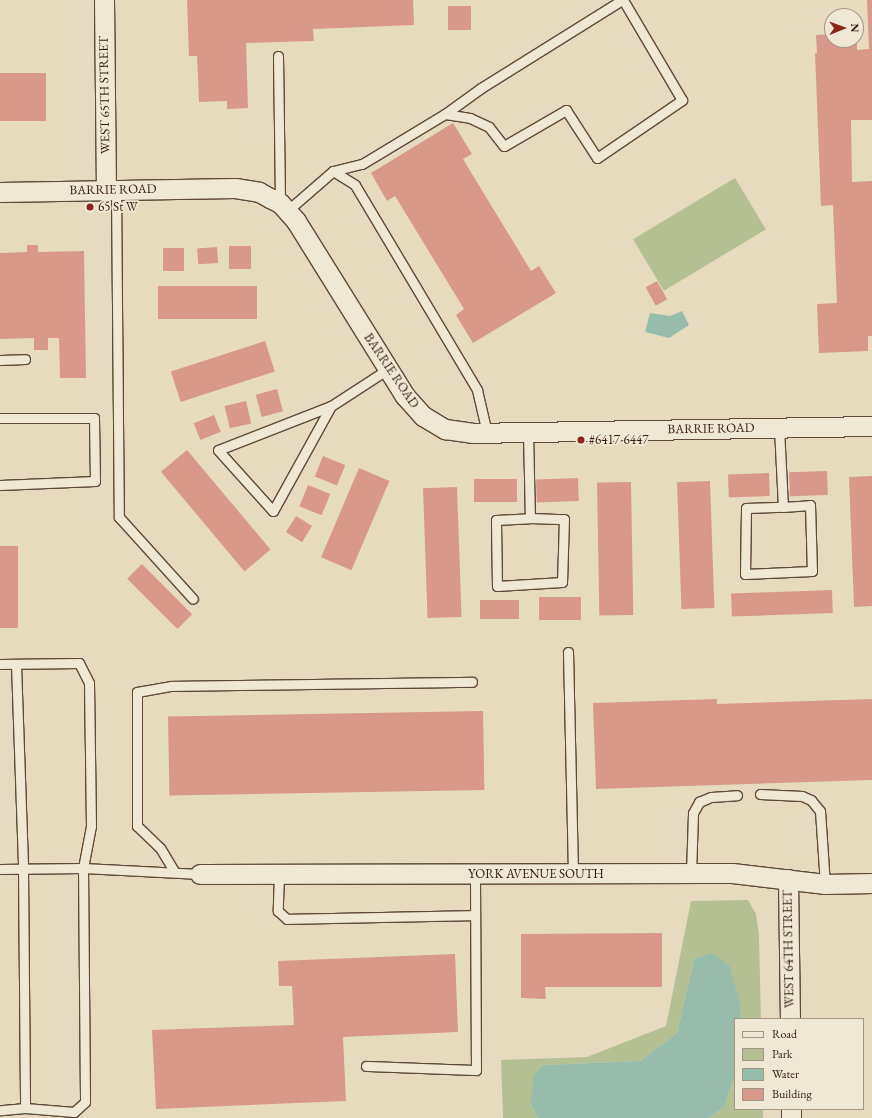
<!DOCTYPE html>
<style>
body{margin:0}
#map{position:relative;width:872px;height:1118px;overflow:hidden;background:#e7dbbf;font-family:"EB Garamond",serif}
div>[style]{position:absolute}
.green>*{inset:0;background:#b4c092;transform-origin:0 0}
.water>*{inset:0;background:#98bcac}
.building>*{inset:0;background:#d8998a;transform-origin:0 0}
.roads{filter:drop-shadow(1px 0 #5f4a39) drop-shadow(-1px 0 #5f4a39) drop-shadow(0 1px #5f4a39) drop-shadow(0 -1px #5f4a39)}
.lane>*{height:9px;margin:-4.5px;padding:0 4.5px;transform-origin:4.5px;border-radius:4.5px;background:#efe8d5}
.street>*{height:19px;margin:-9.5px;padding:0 9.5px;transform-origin:9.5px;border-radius:9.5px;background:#efe8d5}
.dots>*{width:11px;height:11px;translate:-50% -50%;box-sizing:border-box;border:2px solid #efe8d5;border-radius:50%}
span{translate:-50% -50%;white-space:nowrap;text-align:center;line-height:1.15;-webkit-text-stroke:3.5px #efe8d5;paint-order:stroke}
.street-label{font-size:13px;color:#32190c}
.poi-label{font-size:13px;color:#32190c}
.left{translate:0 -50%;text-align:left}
.legend{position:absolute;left:734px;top:1018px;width:130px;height:92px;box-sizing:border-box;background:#efe8d5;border:1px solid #a39585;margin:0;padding:5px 7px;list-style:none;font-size:12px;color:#32190c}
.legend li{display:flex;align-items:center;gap:8px;height:20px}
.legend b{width:20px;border:1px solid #a39585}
.north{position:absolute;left:824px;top:8px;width:40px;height:40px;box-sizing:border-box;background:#efe8d5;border:1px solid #a39585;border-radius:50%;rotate:89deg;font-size:11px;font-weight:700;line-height:16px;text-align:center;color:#32190c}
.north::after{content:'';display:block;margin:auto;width:14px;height:18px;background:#8f2418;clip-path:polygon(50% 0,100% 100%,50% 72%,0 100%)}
</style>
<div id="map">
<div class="green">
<i style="left:735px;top:178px;width:60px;height:119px;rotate:59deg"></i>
<i style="clip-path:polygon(748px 900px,756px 914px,759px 935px,761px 1019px,740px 1019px,741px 1008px,694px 959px,677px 1033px,640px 1061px,544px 1065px,530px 1103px,538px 1118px,503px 1118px,501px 1060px,587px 1057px,666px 1026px,691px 901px)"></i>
<i style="clip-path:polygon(735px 1075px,735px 1109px,763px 1109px,763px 1118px,708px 1118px,724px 1107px)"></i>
</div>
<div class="water">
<i style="clip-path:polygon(682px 311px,689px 325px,669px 338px,645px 332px,650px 313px,670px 316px)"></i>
<i style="clip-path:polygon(713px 953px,730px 967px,741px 1008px,740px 1019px,735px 1019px,735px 1075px,724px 1107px,708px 1118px,538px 1118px,530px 1103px,534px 1075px,544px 1065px,640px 1061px,677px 1033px,694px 959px)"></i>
</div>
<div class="building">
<i style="clip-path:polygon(187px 0,413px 0,414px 25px,313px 29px,314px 41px,246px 43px,248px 108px,227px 109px,227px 101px,199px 102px,197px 56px,189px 56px)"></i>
<i style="clip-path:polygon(867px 0,872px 0,872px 120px,851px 120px,852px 182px,872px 181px,872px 336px,868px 336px,868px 351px,819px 353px,817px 304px,837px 303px,833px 205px,821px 206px,815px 53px,817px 53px,816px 35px,832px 34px,832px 40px,857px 40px,857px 50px,869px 49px)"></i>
<i style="left:471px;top:6px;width:24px;height:23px;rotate:90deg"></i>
<i style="left:46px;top:73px;width:48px;height:46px;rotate:90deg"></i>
<i style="clip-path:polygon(453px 123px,472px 154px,463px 159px,531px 271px,539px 266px,556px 293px,473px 343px,456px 315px,464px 309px,395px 196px,387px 201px,371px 173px)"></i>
<i style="clip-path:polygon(27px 245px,38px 245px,38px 252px,84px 251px,86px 378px,60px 378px,59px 338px,48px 338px,48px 350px,34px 350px,34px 338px,0 339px,0 253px,27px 252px)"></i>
<i style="left:251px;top:246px;width:23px;height:22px;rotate:90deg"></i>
<i style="left:217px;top:247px;width:16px;height:20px;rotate:86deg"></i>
<i style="left:163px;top:248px;width:21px;height:23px"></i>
<i style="left:657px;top:281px;width:21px;height:13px;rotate:61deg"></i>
<i style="left:257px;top:286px;width:33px;height:99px;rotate:90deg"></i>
<i style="left:265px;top:341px;width:32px;height:99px;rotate:72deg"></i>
<i style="left:277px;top:389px;width:23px;height:22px;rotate:75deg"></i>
<i style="left:246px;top:401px;width:23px;height:22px;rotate:77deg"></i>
<i style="left:214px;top:415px;width:18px;height:22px;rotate:68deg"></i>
<i style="left:187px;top:450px;width:130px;height:34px;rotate:50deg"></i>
<i style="left:323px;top:456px;width:24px;height:22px;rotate:22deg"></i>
<i style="left:359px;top:468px;width:33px;height:97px;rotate:23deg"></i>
<i style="left:827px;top:471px;width:24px;height:38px;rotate:88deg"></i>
<i style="left:769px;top:473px;width:23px;height:41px;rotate:88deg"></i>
<i style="clip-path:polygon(872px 476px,872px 606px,854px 607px,849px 477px)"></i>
<i style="left:578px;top:478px;width:23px;height:42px;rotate:88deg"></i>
<i style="left:517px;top:479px;width:23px;height:43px;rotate:90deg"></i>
<i style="left:710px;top:481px;width:127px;height:33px;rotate:88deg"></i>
<i style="left:631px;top:482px;width:133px;height:34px;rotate:89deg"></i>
<i style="left:308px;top:485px;width:24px;height:23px;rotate:22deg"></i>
<i style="left:457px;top:487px;width:130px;height:34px;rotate:88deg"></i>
<i style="left:296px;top:516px;width:19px;height:19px;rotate:32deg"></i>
<i style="left:0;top:546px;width:18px;height:82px"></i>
<i style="left:142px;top:564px;width:71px;height:21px;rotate:45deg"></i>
<i style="left:832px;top:590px;width:23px;height:101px;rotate:88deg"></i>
<i style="left:581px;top:597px;width:23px;height:42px;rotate:90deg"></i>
<i style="left:519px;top:600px;width:19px;height:39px;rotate:90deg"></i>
<i style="clip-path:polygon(717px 699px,717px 704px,872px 699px,872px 780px,596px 789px,593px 703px)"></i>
<i style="left:483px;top:711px;width:79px;height:315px;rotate:89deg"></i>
<i style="clip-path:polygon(662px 933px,662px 987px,545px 987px,546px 999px,521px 998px,521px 934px)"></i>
<i style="clip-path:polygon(455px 954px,458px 1032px,343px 1037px,346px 1101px,156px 1109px,152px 1030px,294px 1025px,292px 986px,279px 986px,278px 961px)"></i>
</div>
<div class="roads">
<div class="lane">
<i style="left:278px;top:56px;width:147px;rotate:89.2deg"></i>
<i style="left:445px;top:114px;width:25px;rotate:9deg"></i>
<i style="left:470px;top:118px;width:21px;rotate:25deg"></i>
<i style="left:489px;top:127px;width:24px;rotate:52deg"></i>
<i style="left:504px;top:146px;width:72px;rotate:-30.1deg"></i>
<i style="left:566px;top:110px;width:57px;rotate:57.1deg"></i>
<i style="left:597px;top:158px;width:103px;rotate:-34.3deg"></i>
<i style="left:682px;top:100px;width:116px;rotate:-120.5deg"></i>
<i style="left:333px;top:171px;width:26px;rotate:32deg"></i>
<i style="left:355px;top:185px;width:239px;rotate:59.2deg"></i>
<i style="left:477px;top:390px;width:44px;rotate:76.9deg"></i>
<i style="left:116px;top:190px;width:327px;rotate:89.5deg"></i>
<i style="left:119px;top:517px;width:110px;rotate:47.9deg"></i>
<i style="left:287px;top:211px;width:61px;rotate:-41deg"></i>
<i style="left:333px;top:171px;width:30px;rotate:-14deg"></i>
<i style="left:362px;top:164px;width:97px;rotate:-31.1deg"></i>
<i style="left:445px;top:114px;width:44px;rotate:-35.8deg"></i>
<i style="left:481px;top:88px;width:166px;rotate:-32deg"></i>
<i style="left:0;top:360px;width:25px;rotate:-2deg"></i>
<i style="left:331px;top:406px;width:121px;rotate:158.7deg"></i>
<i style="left:218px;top:450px;width:82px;rotate:48deg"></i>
<i style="left:273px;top:511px;width:120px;rotate:-61.1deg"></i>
<i style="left:331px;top:406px;width:68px;rotate:-33deg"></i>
<i style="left:0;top:418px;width:94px"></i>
<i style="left:94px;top:418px;width:63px;rotate:89.1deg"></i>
<i style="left:95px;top:481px;width:95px;rotate:177.6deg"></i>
<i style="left:779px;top:428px;width:79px;rotate:87.1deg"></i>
<i style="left:783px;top:507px;width:27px;rotate:-4deg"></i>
<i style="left:810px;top:505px;width:66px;rotate:88.3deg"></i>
<i style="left:812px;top:571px;width:67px;rotate:177.4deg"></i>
<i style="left:745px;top:574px;width:66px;rotate:-89.1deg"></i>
<i style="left:746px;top:508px;width:37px;rotate:-2deg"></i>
<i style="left:528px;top:432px;width:86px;rotate:88.7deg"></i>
<i style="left:530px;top:518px;width:34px;rotate:2deg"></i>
<i style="left:564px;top:519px;width:63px;rotate:91.8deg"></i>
<i style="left:562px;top:582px;width:65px;rotate:176.5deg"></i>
<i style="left:497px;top:586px;width:66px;rotate:-90.9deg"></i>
<i style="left:496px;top:520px;width:34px;rotate:-3deg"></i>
<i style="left:568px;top:652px;width:221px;rotate:88.7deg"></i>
<i style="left:0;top:664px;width:79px;rotate:-0.7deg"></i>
<i style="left:79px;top:663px;width:22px;rotate:63deg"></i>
<i style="left:89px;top:683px;width:143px;rotate:89.2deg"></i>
<i style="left:91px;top:826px;width:43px;rotate:100.8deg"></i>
<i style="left:83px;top:868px;width:234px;rotate:89.5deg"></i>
<i style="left:85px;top:1102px;width:15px;rotate:138deg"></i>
<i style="left:74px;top:1112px;width:49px;rotate:-175.3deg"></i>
<i style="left:25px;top:1108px;width:25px;rotate:175deg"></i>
<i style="left:16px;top:664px;width:205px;rotate:88deg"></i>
<i style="left:23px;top:869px;width:239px;rotate:89.5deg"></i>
<i style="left:760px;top:794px;width:42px;rotate:2.7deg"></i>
<i style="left:802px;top:796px;width:10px;rotate:24deg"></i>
<i style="left:811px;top:800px;width:14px;rotate:51deg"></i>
<i style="left:820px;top:811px;width:73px;rotate:86.1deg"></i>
<i style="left:0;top:869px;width:83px;rotate:-0.7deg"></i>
<i style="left:83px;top:868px;width:117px;rotate:2.9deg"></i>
<i style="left:174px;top:871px;width:27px;rotate:-121deg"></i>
<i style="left:160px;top:848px;width:32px;rotate:-136deg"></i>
<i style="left:137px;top:826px;width:134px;rotate:-90deg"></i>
<i style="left:137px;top:692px;width:35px;rotate:-10deg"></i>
<i style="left:171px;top:686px;width:301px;rotate:-0.8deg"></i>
<i style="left:279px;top:874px;width:37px;rotate:92deg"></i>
<i style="left:278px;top:911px;width:12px;rotate:42deg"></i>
<i style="left:287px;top:919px;width:188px;rotate:-1.2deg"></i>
<i style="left:691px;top:874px;width:61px;rotate:-88.1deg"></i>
<i style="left:693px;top:813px;width:13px;rotate:-61deg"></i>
<i style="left:699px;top:802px;width:13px;rotate:-23deg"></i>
<i style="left:711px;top:797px;width:26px;rotate:-4deg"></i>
<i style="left:366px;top:1066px;width:110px;rotate:2.1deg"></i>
<i style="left:476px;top:1070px;width:196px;rotate:-90.3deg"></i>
</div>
<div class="street">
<i style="left:104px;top:0;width:191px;rotate:89.4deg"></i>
<i style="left:0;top:192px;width:235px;rotate:-1deg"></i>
<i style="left:235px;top:188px;width:24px;rotate:9deg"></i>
<i style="left:259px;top:192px;width:13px;rotate:29deg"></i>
<i style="left:270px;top:198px;width:11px;rotate:27deg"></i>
<i style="left:280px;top:203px;width:24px;rotate:48deg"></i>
<i style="left:296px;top:221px;width:206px;rotate:58.1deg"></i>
<i style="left:405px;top:396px;width:27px;rotate:48deg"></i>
<i style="left:423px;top:416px;width:26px;rotate:31deg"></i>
<i style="left:445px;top:429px;width:27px;rotate:8deg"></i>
<i style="left:472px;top:433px;width:400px;rotate:-1deg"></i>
<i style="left:200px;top:874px;width:532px;rotate:-0.11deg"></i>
<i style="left:732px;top:873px;width:94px;rotate:6.7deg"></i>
<i style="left:825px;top:884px;width:47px;rotate:-1.2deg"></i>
<i style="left:788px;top:879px;width:140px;rotate:89.2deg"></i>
<i style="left:791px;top:1109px;width:9px;rotate:90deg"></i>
</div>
</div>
<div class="dots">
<i style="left:90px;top:207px;background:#8f2418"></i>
<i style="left:581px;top:440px;background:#8f2418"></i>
</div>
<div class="street-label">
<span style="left:105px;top:95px;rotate:-91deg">WEST 65TH STREET</span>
<span style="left:113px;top:190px;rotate:-1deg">BARRIE ROAD</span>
<span style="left:391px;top:371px;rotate:56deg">BARRIE ROAD</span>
<span style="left:711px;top:429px;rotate:-1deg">BARRIE ROAD</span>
<span style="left:536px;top:874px">YORK AVENUE SOUTH</span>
<span style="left:789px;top:949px;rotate:-91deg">WEST 64TH STREET</span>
</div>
<div class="poi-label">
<span class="left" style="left:98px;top:207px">65 St W</span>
<span class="left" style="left:589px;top:440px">#6417-6447</span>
</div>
<ul class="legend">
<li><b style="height:5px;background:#efe8d5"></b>Road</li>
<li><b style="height:11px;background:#b4c092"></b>Park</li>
<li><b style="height:11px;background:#98bcac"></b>Water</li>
<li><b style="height:11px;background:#d8998a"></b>Building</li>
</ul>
<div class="north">N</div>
</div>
